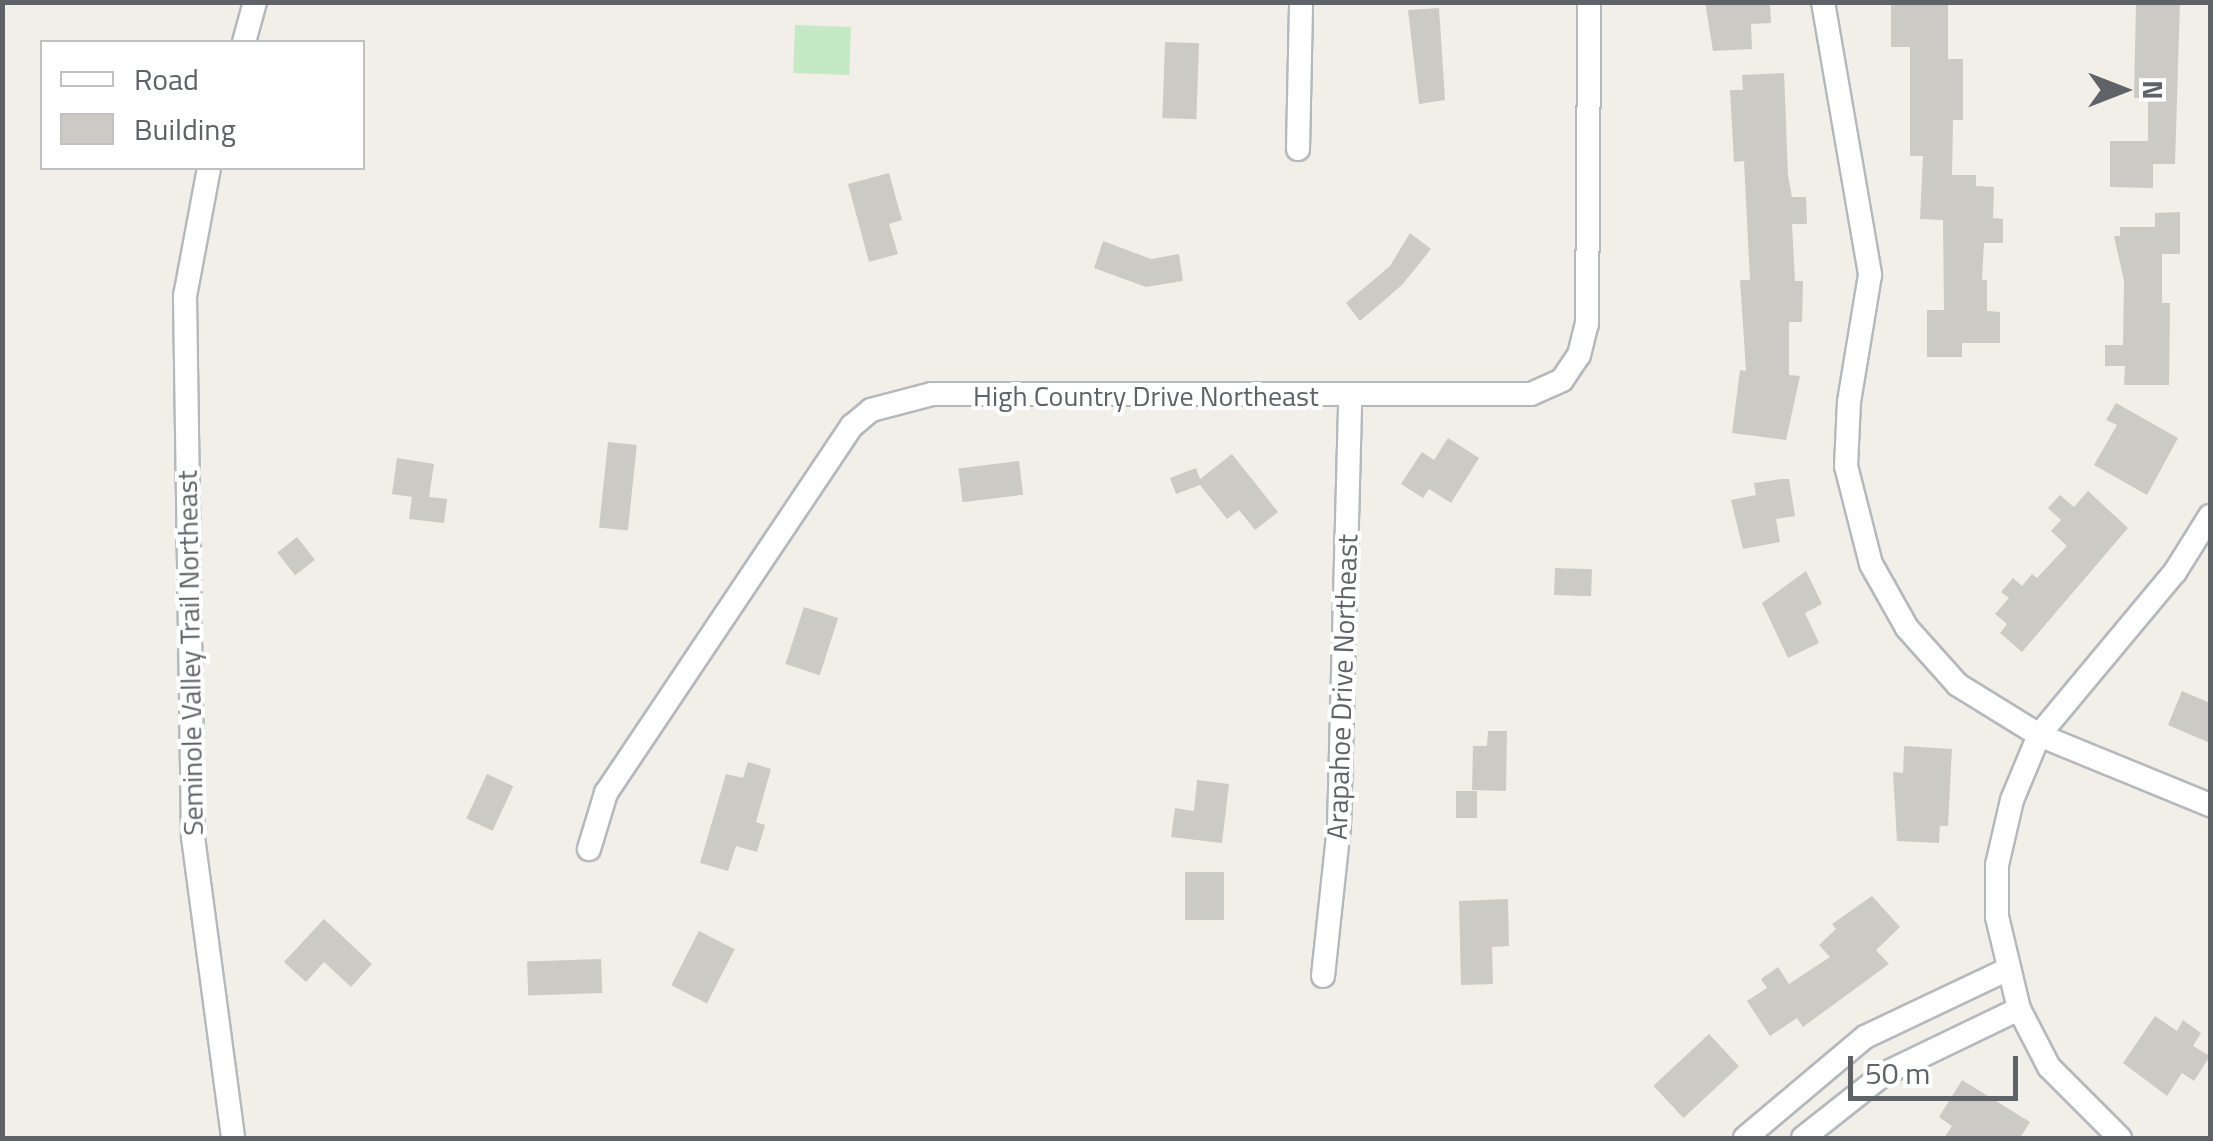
<!DOCTYPE html>
<style>
body{margin:0}
#map{position:relative;width:2213px;height:1141px;overflow:hidden;background:#f1efe8;font-family:"Titillium Web",sans-serif}
div>[style]{position:absolute}
.green>*{inset:0;background:#c5e8c5;transform-origin:0 0}
.building>*{inset:0;background:#cccac5;transform-origin:0 0}
.roads{filter:drop-shadow(2px 0 #b5b8bc) drop-shadow(-2px 0 #b5b8bc) drop-shadow(0 2px #b5b8bc) drop-shadow(0 -2px #b5b8bc)}
.minor>*{height:22px;margin:-11px;padding:0 11px;transform-origin:11px;border-radius:11px;background:#fff}
span{translate:-50% -50%;white-space:nowrap;text-align:center;line-height:1.15;-webkit-text-stroke:8px #fff;paint-order:stroke}
.street-label{font-size:28px;color:#5f6368}
.frame{position:absolute;inset:0;border:5px solid #5f6368;pointer-events:none}
.legend{position:absolute;left:40px;top:40px;width:325px;height:130px;box-sizing:border-box;background:#fff;border:2px solid #bfc1c3;margin:0;padding:12px 18px;list-style:none;font-size:30px;color:#5f6368}
.legend li{display:flex;align-items:center;gap:20px;height:50px}
.legend b{width:50px;border:2px solid #bfc1c3}
.north{position:absolute;left:2073px;top:40px;width:100px;height:100px;-webkit-text-stroke:8px #fff;paint-order:stroke;rotate:90deg;font-size:28px;font-weight:700;line-height:40px;text-align:center;color:#5f6368}
.north::after{content:'';display:block;margin:auto;width:35px;height:45px;background:#5f6368;clip-path:polygon(50% 0,100% 100%,50% 72%,0 100%)}
.scale{position:absolute;left:1848px;top:1056px;width:170px;height:45px;box-sizing:border-box;border:5px solid #5f6368;border-top:0;padding-left:12px;font-size:30px;line-height:35px;white-space:nowrap;color:#5f6368;-webkit-text-stroke:8px #fff;paint-order:stroke}
</style>
<div id="map">
<div class="green">
<i style="left:795px;top:25px;width:56px;height:48px;rotate:2deg"></i>
</div>
<div class="building">
<i style="clip-path:polygon(1705px 2px,1770px 2px,1771px 23px,1751px 24px,1752px 49px,1713px 51px)"></i>
<i style="clip-path:polygon(1891px 2px,1948px 2px,1948px 59px,1963px 59px,1963px 120px,1953px 120px,1952px 175px,1976px 175px,1976px 186px,1994px 187px,1993px 218px,2003px 219px,2003px 243px,1984px 243px,1982px 280px,1987px 280px,1987px 311px,2000px 312px,2000px 343px,1962px 343px,1962px 357px,1927px 357px,1927px 310px,1944px 310px,1943px 220px,1920px 219px,1923px 156px,1910px 156px,1910px 47px,1891px 47px)"></i>
<i style="clip-path:polygon(2136px 2px,2180px 2px,2175px 164px,2153px 164px,2153px 188px,2110px 187px,2110px 141px,2148px 141px,2148px 98px,2134px 98px)"></i>
<i style="clip-path:polygon(1439px 8px,1445px 100px,1419px 104px,1408px 10px)"></i>
<i style="left:1165px;top:42px;width:34px;height:76px;rotate:2deg"></i>
<i style="clip-path:polygon(1784px 73px,1788px 175px,1792px 197px,1806px 197px,1807px 224px,1792px 224px,1795px 281px,1803px 281px,1802px 322px,1789px 322px,1789px 375px,1800px 376px,1786px 440px,1732px 433px,1740px 370px,1746px 371px,1740px 280px,1750px 280px,1744px 161px,1734px 162px,1730px 90px,1743px 90px,1742px 75px)"></i>
<i style="clip-path:polygon(889px 173px,902px 220px,889px 224px,898px 254px,869px 262px,848px 184px)"></i>
<i style="clip-path:polygon(2180px 212px,2180px 254px,2162px 254px,2162px 303px,2170px 303px,2169px 385px,2124px 385px,2125px 366px,2105px 366px,2105px 345px,2123px 345px,2124px 281px,2114px 236px,2120px 236px,2120px 227px,2155px 227px,2155px 213px)"></i>
<i style="clip-path:polygon(1410px 233px,1431px 249px,1402px 285px,1360px 321px,1346px 303px,1390px 266px)"></i>
<i style="clip-path:polygon(1103px 241px,1151px 259px,1179px 254px,1183px 281px,1146px 287px,1094px 268px)"></i>
<i style="clip-path:polygon(2116px 403px,2178px 438px,2147px 495px,2094px 465px,2117px 425px,2106px 420px)"></i>
<i style="clip-path:polygon(1448px 438px,1479px 458px,1451px 503px,1429px 489px,1423px 498px,1401px 484px,1422px 452px,1434px 460px)"></i>
<i style="left:608px;top:442px;width:29px;height:86px;rotate:6deg"></i>
<i style="clip-path:polygon(1232px 454px,1278px 512px,1255px 530px,1239px 510px,1227px 519px,1200px 485px,1176px 494px,1170px 478px,1196px 468px,1200px 479px)"></i>
<i style="clip-path:polygon(397px 458px,434px 464px,429px 497px,447px 499px,444px 523px,409px 519px,412px 497px,392px 494px)"></i>
<i style="left:1019px;top:461px;width:34px;height:61px;rotate:83deg"></i>
<i style="clip-path:polygon(1781px 479px,1789px 479px,1795px 516px,1776px 519px,1780px 542px,1743px 549px,1731px 500px,1756px 495px,1754px 483px)"></i>
<i style="clip-path:polygon(2088px 491px,2128px 528px,2022px 652px,2000px 633px,2007px 624px,1995px 614px,2009px 598px,2001px 592px,2013px 578px,2022px 586px,2032px 574px,2037px 578px,2067px 546px,2051px 531px,2061px 520px,2048px 508px,2060px 495px,2074px 507px)"></i>
<i style="left:297px;top:537px;width:29px;height:25px;rotate:52deg"></i>
<i style="left:1555px;top:568px;width:37px;height:27px;rotate:2deg"></i>
<i style="clip-path:polygon(1806px 571px,1822px 604px,1805px 613px,1819px 643px,1788px 658px,1762px 603px)"></i>
<i style="left:804px;top:607px;width:36px;height:60px;rotate:18deg"></i>
<i style="clip-path:polygon(2182px 691px,2210px 703px,2210px 743px,2168px 725px)"></i>
<i style="clip-path:polygon(1488px 731px,1507px 731px,1506px 791px,1472px 790px,1473px 746px,1487px 746px)"></i>
<i style="clip-path:polygon(1904px 746px,1952px 749px,1948px 826px,1940px 826px,1939px 843px,1897px 841px,1893px 772px,1903px 773px)"></i>
<i style="clip-path:polygon(748px 762px,771px 769px,756px 822px,765px 825px,757px 852px,736px 846px,728px 871px,700px 863px,726px 774px,743px 778px)"></i>
<i style="left:487px;top:774px;width:29px;height:49px;rotate:25deg"></i>
<i style="clip-path:polygon(1197px 780px,1229px 784px,1222px 843px,1171px 837px,1175px 808px,1194px 811px)"></i>
<i style="left:1456px;top:791px;width:21px;height:27px"></i>
<i style="left:1185px;top:872px;width:39px;height:48px"></i>
<i style="clip-path:polygon(1872px 896px,1900px 927px,1876px 950px,1889px 964px,1803px 1027px,1797px 1018px,1770px 1036px,1747px 1001px,1767px 988px,1761px 979px,1778px 967px,1789px 984px,1830px 957px,1819px 945px,1836px 929px,1832px 924px)"></i>
<i style="clip-path:polygon(1508px 899px,1509px 946px,1492px 947px,1493px 984px,1461px 985px,1459px 901px)"></i>
<i style="clip-path:polygon(324px 919px,372px 964px,351px 987px,324px 962px,306px 982px,284px 962px)"></i>
<i style="left:699px;top:931px;width:40px;height:61px;rotate:27deg"></i>
<i style="left:601px;top:959px;width:34px;height:74px;rotate:88deg"></i>
<i style="clip-path:polygon(2155px 1016px,2177px 1031px,2183px 1020px,2201px 1033px,2193px 1046px,2210px 1056px,2194px 1081px,2182px 1073px,2167px 1096px,2123px 1063px)"></i>
<i style="left:1709px;top:1034px;width:44px;height:76px;rotate:47deg"></i>
<i style="clip-path:polygon(1962px 1080px,2030px 1122px,2020px 1138px,1944px 1138px,1952px 1126px,1939px 1117px)"></i>
</div>
<div class="roads">
<div class="minor">
<i style="left:1823px;top:2px;width:277px;rotate:80.2deg"></i>
<i style="left:1870px;top:275px;width:129px;rotate:99.4deg"></i>
<i style="left:1849px;top:402px;width:64px;rotate:92.7deg"></i>
<i style="left:1846px;top:466px;width:101px;rotate:75.7deg"></i>
<i style="left:1871px;top:564px;width:73px;rotate:60.6deg"></i>
<i style="left:1907px;top:628px;width:76px;rotate:48.2deg"></i>
<i style="left:1958px;top:685px;width:95px;rotate:31.7deg"></i>
<i style="left:2039px;top:735px;width:185px;rotate:22.3deg"></i>
<i style="left:244px;top:42px;width:41px;rotate:-74.6deg"></i>
<i style="left:1298px;top:149px;width:147px;rotate:-88.8deg"></i>
<i style="left:209px;top:168px;width:130px;rotate:100.6deg"></i>
<i style="left:185px;top:296px;width:541px;rotate:89.15deg"></i>
<i style="left:193px;top:837px;width:304px;rotate:82.4deg"></i>
<i style="left:589px;top:849px;width:59px;rotate:-73.1deg"></i>
<i style="left:606px;top:793px;width:442px;rotate:-56.2deg"></i>
<i style="left:852px;top:426px;width:25px;rotate:-40deg"></i>
<i style="left:871px;top:410px;width:63px;rotate:-14.7deg"></i>
<i style="left:932px;top:394px;width:599px"></i>
<i style="left:1531px;top:394px;width:34px;rotate:-24deg"></i>
<i style="left:1562px;top:380px;width:30px;rotate:-56deg"></i>
<i style="left:1579px;top:355px;width:32px;rotate:-76deg"></i>
<i style="left:1587px;top:324px;width:322px;rotate:-89.6deg"></i>
<i style="left:1323px;top:976px;width:150px;rotate:-83.9deg"></i>
<i style="left:1339px;top:827px;width:430px;rotate:-88.5deg"></i>
<i style="left:1745px;top:1138px;width:157px;rotate:-40.1deg"></i>
<i style="left:1865px;top:1037px;width:156px;rotate:-25.4deg"></i>
<i style="left:1803px;top:1138px;width:103px;rotate:-38.3deg"></i>
<i style="left:1884px;top:1074px;width:150px;rotate:-25.7deg"></i>
<i style="left:2120px;top:1138px;width:100px;rotate:-135deg"></i>
<i style="left:2049px;top:1067px;width:65px;rotate:-117.3deg"></i>
<i style="left:2019px;top:1009px;width:95px;rotate:-103.4deg"></i>
<i style="left:1997px;top:917px;width:52px;rotate:-90deg"></i>
<i style="left:1997px;top:865px;width:67px;rotate:-77deg"></i>
<i style="left:2012px;top:800px;width:70px;rotate:-67.4deg"></i>
<i style="left:2039px;top:735px;width:212px;rotate:-50.2deg"></i>
<i style="left:2175px;top:572px;width:66px;rotate:-58deg"></i>
</div>
</div>
<div class="street-label">
<span style="left:1146px;top:396px">High Country Drive Northeast</span>
<span style="left:190px;top:653px;rotate:-91deg">Seminole Valley Trail Northeast</span>
<span style="left:1342px;top:687px;rotate:-88deg">Arapahoe Drive Northeast</span>
</div>
<div class="frame"></div>
<ul class="legend">
<li><b style="height:12px;background:#fff"></b>Road</li>
<li><b style="height:28px;background:#cccac5"></b>Building</li>
</ul>
<div class="north">N</div>
<div class="scale">50 m</div>
</div>
